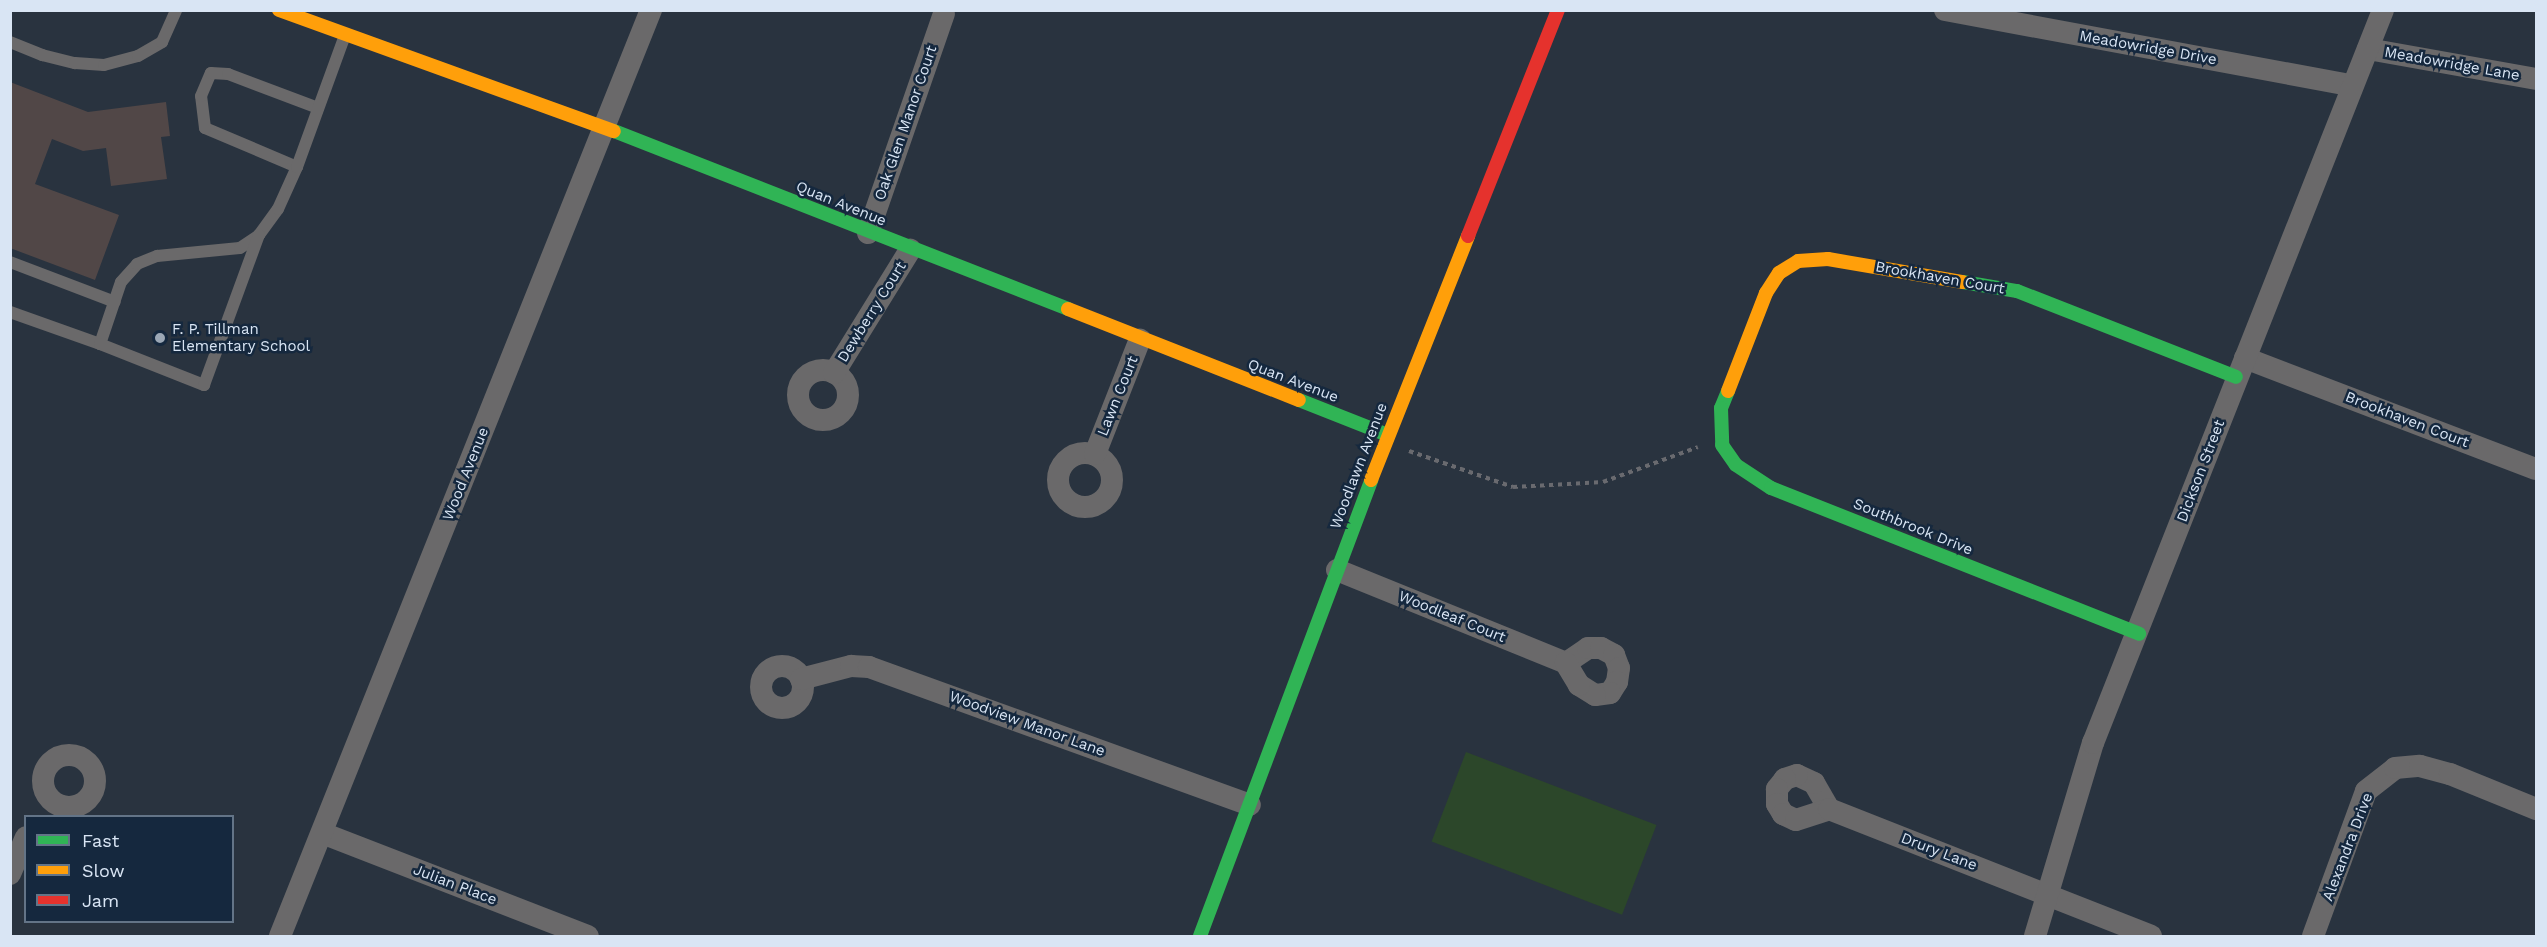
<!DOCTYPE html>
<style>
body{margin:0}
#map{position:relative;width:2547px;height:947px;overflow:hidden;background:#29333f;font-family:"Work Sans",sans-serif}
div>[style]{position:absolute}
.green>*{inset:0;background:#2c472a;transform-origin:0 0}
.building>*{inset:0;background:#514747}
.path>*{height:4px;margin-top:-2px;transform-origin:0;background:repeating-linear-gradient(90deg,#696a6f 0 4.5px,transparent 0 9px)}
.lane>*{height:12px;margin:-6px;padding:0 6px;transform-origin:6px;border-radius:6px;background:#6a696a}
.street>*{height:22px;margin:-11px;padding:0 11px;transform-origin:11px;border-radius:11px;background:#6a696a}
.street>.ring{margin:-11px;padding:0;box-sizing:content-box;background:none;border:22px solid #6a696a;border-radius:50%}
.fast>*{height:14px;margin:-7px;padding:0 7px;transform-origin:7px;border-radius:7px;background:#30b455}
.slow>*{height:14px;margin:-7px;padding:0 7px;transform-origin:7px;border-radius:7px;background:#ff9f0a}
.jam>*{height:14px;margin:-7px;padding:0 7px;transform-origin:7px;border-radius:7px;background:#e5322d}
.dots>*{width:16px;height:16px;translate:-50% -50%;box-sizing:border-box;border:3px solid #15283e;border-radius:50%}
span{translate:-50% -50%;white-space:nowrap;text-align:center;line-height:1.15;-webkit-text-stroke:5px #15283e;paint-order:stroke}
.street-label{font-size:15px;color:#d9e5f4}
.poi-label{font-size:15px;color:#d9e5f4}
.left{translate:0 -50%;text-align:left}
.frame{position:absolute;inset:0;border:12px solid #d9e5f4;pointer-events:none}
.legend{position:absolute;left:24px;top:815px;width:210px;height:108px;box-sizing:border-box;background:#15283e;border:2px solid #637487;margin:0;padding:8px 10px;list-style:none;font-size:18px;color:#d9e5f4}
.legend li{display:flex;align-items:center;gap:12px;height:30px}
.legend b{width:30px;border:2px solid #637487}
</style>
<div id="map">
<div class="green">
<i style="left:1466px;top:752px;width:204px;height:96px;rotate:21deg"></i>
</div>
<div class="building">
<i style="clip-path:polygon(10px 82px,88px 112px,166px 102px,170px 136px,161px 137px,167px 179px,111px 186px,106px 148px,83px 151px,52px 139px,35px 184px,119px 215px,95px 280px,10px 248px)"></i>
</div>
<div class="path">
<i style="left:1409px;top:451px;width:110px;rotate:19.1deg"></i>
<i style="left:1513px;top:487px;width:90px;rotate:-3.2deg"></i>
<i style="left:1603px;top:482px;width:101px;rotate:-20.2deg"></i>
</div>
<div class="lane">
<i style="left:10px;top:42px;width:35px;rotate:22deg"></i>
<i style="left:42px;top:55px;width:34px;rotate:14deg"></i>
<i style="left:75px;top:63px;width:29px;rotate:4deg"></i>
<i style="left:104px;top:65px;width:35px;rotate:-15deg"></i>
<i style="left:138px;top:56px;width:28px;rotate:-30deg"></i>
<i style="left:162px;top:42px;width:35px;rotate:-66deg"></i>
<i style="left:297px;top:167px;width:100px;rotate:-157deg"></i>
<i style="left:205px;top:128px;width:32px;rotate:-97deg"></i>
<i style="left:201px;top:96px;width:25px;rotate:-67deg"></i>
<i style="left:211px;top:73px;width:17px;rotate:3deg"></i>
<i style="left:228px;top:74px;width:96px;rotate:20.7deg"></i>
<i style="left:10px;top:262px;width:112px;rotate:20.9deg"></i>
<i style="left:10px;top:312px;width:96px;rotate:19.6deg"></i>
<i style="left:100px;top:344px;width:65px;rotate:-71.3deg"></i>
<i style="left:121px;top:282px;width:24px;rotate:-48deg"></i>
<i style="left:137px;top:264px;width:22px;rotate:-22deg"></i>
<i style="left:157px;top:256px;width:83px;rotate:-5.5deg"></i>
<i style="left:240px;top:248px;width:23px;rotate:-34deg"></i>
<i style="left:259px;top:235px;width:32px;rotate:-54deg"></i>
<i style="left:278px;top:209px;width:46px;rotate:-65.7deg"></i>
<i style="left:297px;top:167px;width:140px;rotate:-70deg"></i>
<i style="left:100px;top:344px;width:112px;rotate:21.5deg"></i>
<i style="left:204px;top:385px;width:160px;rotate:-69.9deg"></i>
</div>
<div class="street">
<i style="left:1945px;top:10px;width:412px;rotate:10.5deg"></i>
<i style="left:2368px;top:49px;width:171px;rotate:10.1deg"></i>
<i style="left:868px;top:233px;width:232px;rotate:-70.9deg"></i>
<i style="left:2245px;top:358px;width:311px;rotate:20.9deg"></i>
<i class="ring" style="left:798px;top:370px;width:28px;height:28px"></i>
<i style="left:834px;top:373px;width:145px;rotate:-58.3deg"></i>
<i class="ring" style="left:1058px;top:453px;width:32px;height:32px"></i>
<i style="left:1095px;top:454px;width:123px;rotate:-68.6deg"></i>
<i style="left:1337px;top:570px;width:247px;rotate:22.1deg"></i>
<i style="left:1566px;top:663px;width:27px;rotate:-34deg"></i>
<i style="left:1588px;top:648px;width:13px"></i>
<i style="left:1601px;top:648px;width:15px;rotate:28deg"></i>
<i style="left:1614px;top:655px;width:14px;rotate:69deg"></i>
<i style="left:1619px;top:668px;width:14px;rotate:98deg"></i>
<i style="left:1617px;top:682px;width:13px;rotate:122deg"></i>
<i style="left:1610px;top:693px;width:15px;rotate:172deg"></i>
<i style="left:1595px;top:695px;width:19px;rotate:-148deg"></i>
<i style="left:1579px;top:685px;width:26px;rotate:-121deg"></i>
<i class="ring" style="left:761px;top:666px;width:20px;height:20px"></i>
<i style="left:801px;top:679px;width:52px;rotate:-14.6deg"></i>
<i style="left:851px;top:666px;width:18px;rotate:3deg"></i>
<i style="left:869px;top:667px;width:405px;rotate:19.9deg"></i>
<i class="ring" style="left:43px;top:755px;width:30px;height:30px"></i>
<i style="left:1829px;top:809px;width:30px;rotate:-120deg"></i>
<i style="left:1814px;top:783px;width:19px;rotate:-155deg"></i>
<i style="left:1797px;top:775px;width:13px;rotate:162deg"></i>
<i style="left:1785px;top:779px;width:13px;rotate:129deg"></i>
<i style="left:1777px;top:789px;width:15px;rotate:90deg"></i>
<i style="left:1777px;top:804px;width:12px;rotate:59deg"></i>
<i style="left:1783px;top:814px;width:14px;rotate:25deg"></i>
<i style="left:1796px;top:820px;width:35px;rotate:-18deg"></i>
<i style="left:1829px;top:809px;width:346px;rotate:21.5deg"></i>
<i style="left:322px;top:833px;width:285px;rotate:21.2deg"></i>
<i style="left:10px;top:874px;width:40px;rotate:-66.6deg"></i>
<i style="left:280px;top:936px;width:998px;rotate:-68.17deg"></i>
<i style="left:2035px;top:936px;width:202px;rotate:-73.3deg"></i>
<i style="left:2093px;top:743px;width:788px;rotate:-68.41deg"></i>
<i style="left:2313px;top:936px;width:154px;rotate:-69.9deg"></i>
<i style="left:2366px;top:791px;width:37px;rotate:-38deg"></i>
<i style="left:2395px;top:768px;width:25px;rotate:-5deg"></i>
<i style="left:2420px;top:766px;width:31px;rotate:15deg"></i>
<i style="left:2450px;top:774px;width:93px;rotate:22.1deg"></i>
</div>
<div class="fast">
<i style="left:614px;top:131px;width:488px;rotate:21.4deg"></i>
<i style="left:1963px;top:282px;width:55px;rotate:9.5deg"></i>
<i style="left:2017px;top:291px;width:235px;rotate:21.4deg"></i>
<i style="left:1728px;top:391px;width:18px;rotate:112deg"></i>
<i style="left:1721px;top:408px;width:37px;rotate:88deg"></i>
<i style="left:1722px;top:445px;width:24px;rotate:55deg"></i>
<i style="left:1736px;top:465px;width:42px;rotate:33.3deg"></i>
<i style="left:1771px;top:488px;width:396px;rotate:21.6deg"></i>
<i style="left:1299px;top:400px;width:96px;rotate:21.5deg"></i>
<i style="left:1200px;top:936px;width:487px;rotate:-69.4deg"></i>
</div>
<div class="slow">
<i style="left:279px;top:10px;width:356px;rotate:19.9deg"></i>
<i style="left:1068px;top:309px;width:248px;rotate:21.5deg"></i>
<i style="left:1728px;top:391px;width:105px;rotate:-68.8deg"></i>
<i style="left:1766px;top:293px;width:24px;rotate:-57deg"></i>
<i style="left:1779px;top:273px;width:22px;rotate:-32deg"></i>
<i style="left:1798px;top:261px;width:30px;rotate:-4deg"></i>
<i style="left:1828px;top:259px;width:137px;rotate:9.7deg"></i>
<i style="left:1371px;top:480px;width:263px;rotate:-68.3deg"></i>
</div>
<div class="jam">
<i style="left:1468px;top:236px;width:243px;rotate:-68.3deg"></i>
</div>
<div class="dots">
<i style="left:160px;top:338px;background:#9ba7b5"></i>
</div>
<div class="street-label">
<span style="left:2148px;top:48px;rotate:10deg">Meadowridge Drive</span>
<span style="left:2452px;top:64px;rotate:10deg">Meadowridge Lane</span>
<span style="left:906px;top:123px;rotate:-71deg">Oak Glen Manor Court</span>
<span style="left:841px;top:204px;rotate:22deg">Quan Avenue</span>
<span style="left:1940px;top:278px;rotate:10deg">Brookhaven Court</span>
<span style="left:872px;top:312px;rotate:-58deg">Dewberry Court</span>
<span style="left:1293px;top:381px;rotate:21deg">Quan Avenue</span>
<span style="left:1118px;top:396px;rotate:-68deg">Lawn Court</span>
<span style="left:2407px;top:420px;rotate:21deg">Brookhaven Court</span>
<span style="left:1359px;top:466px;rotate:-69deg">Woodlawn Avenue</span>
<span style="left:2201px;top:471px;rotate:-69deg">Dickson Street</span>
<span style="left:466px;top:474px;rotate:-68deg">Wood Avenue</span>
<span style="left:1913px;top:527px;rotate:22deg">Southbrook Drive</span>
<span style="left:1452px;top:617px;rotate:22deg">Woodleaf Court</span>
<span style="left:1027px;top:724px;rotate:20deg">Woodview Manor Lane</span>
<span style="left:2348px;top:847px;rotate:-69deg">Alexandra Drive</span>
<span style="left:1939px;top:852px;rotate:21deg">Drury Lane</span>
<span style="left:455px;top:885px;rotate:21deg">Julian Place</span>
</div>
<div class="poi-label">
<span class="left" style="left:172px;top:338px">F. P. Tillman<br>Elementary School</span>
</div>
<div class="frame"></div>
<ul class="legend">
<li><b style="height:8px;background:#30b455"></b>Fast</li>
<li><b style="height:8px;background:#ff9f0a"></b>Slow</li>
<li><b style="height:8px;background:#e5322d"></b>Jam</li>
</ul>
</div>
